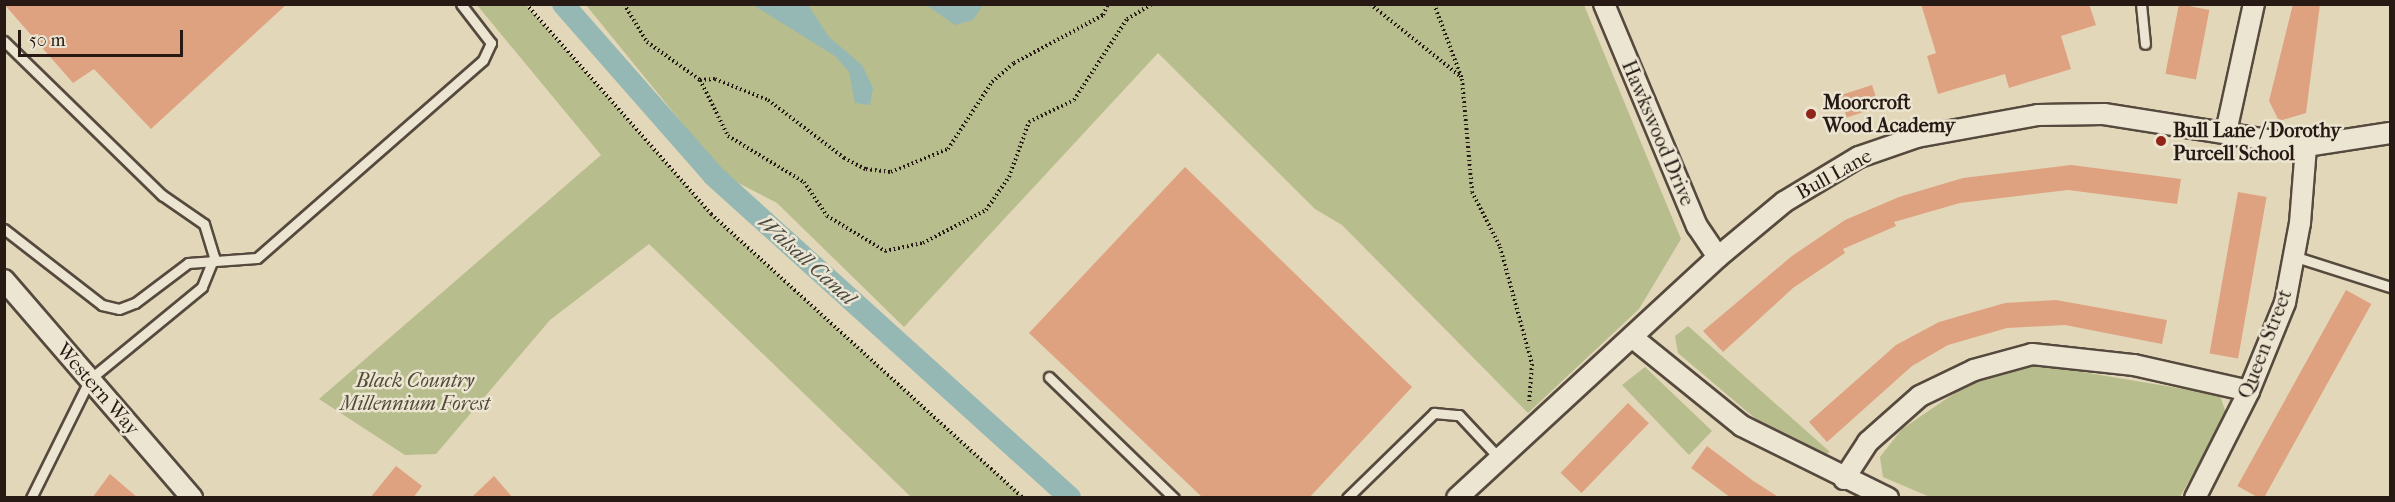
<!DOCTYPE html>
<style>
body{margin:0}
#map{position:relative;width:2395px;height:502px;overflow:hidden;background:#e2d7b8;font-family:"IM FELL French Canon",serif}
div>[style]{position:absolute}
.green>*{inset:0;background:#b7bd8d}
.water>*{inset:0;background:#95b8b4}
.canal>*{height:22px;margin:-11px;padding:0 11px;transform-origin:11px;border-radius:11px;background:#95b8b4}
.building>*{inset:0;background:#dfa280;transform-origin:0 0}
.path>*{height:4px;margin-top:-2px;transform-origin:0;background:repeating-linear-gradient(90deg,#271a15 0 1.5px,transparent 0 4.5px)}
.roads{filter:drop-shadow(2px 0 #56493e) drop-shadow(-2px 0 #56493e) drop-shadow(0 2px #56493e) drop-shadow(0 -2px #56493e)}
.service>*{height:9px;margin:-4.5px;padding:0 4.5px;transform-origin:4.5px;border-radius:4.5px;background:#ece5d1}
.minor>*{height:20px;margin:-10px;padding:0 10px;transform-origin:10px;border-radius:10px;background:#ece5d1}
.dots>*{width:16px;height:16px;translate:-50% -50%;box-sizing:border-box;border:3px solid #ece5d1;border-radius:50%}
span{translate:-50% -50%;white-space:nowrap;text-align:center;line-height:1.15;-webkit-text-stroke:5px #ece5d1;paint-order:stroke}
.poi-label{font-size:20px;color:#271a15;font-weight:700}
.left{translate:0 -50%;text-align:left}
.street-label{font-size:20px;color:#271a15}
.park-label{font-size:20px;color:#524b39;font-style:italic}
.water-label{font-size:21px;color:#484945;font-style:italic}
.frame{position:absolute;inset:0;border:6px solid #271a15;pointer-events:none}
.scale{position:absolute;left:18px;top:30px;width:165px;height:27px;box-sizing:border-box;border:3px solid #271a15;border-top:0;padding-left:8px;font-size:18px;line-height:21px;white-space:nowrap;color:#271a15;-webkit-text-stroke:4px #ece5d1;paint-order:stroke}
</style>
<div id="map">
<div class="green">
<i style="clip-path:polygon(477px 5px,526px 5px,711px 214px,1023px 497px,911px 497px,649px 244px,550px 320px,436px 454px,405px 455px,319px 399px,601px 155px)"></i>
<i style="clip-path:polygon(586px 5px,1584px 5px,1681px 239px,1639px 309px,1528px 413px,1342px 225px,1315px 209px,1158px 53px,904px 327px,777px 203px,725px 176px)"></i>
<i style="clip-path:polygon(1688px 326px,1830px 452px,1821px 457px,1764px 426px,1678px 353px,1675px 336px)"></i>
<i style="clip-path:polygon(2040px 365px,2220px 395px,2226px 414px,2180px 497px,1930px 497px,1883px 477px,1880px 457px,1902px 429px,1974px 380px)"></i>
<i style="clip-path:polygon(1645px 367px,1712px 431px,1689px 455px,1622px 385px)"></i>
</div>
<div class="water">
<i style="clip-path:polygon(753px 5px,808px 5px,829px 37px,862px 65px,873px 88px,870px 105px,855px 103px,849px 72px,835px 56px)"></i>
<i style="clip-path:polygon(926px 5px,983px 5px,973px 20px,955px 25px)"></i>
</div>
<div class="canal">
<i style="left:563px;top:4px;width:227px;rotate:48.7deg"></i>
<i style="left:713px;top:175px;width:481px;rotate:42.1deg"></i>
</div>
<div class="building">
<i style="clip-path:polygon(4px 4px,287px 4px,151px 129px,94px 69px,73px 83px)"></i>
<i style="clip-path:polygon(1921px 4px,2089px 4px,2096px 25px,2061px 36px,2071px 69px,2009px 88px,2005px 74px,1938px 94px,1927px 56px,1936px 53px)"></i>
<i style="left:2179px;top:4px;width:31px;height:71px;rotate:11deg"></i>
<i style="clip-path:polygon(2293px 4px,2320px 4px,2306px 113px,2279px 121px,2269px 101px)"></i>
<i style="left:1872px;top:85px;width:23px;height:34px;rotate:72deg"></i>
<i style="clip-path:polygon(2071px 165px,2181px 179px,2177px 204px,2068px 190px,1960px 203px,1894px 222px,1896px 226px,1843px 249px,1845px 253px,1793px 288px,1723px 352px,1703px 331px,1792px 256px,1845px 220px,1899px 197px,1963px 178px)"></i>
<i style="clip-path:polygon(1185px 167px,1412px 387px,1309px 498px,1203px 498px,1029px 333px)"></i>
<i style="left:2238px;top:192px;width:29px;height:164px;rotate:10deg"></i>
<i style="left:2346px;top:290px;width:29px;height:224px;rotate:29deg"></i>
<i style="clip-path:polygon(2056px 300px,2167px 320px,2162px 344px,2065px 325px,2007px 328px,1948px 345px,1912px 366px,1827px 442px,1809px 422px,1896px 345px,1939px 322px,2005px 303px)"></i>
<i style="left:1628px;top:403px;width:29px;height:97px;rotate:44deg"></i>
<i style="clip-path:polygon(1707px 446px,1752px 480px,1780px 498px,1731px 498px,1691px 468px)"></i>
<i style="clip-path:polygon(396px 466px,422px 486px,413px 498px,370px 498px)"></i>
<i style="clip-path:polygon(110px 474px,138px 498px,92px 498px)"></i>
<i style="clip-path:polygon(494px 476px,513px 498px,471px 498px)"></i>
</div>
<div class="path">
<i style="left:526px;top:4px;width:280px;rotate:48.6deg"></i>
<i style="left:711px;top:214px;width:422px;rotate:42.3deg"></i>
<i style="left:624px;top:4px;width:44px;rotate:58.8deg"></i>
<i style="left:647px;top:42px;width:65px;rotate:35.6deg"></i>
<i style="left:700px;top:80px;width:63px;rotate:63.4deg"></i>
<i style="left:728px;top:136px;width:89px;rotate:31.2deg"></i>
<i style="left:804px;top:182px;width:41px;rotate:55.9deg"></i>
<i style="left:827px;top:216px;width:68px;rotate:31.1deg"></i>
<i style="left:885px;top:251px;width:39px;rotate:-12deg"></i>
<i style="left:923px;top:243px;width:71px;rotate:-27.6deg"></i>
<i style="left:986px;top:210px;width:40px;rotate:-55.1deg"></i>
<i style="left:1009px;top:177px;width:59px;rotate:-70deg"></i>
<i style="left:1029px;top:122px;width:50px;rotate:-26.1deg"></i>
<i style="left:1074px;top:100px;width:97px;rotate:-56.8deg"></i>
<i style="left:1127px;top:19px;width:29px;rotate:-31deg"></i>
<i style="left:1370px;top:4px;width:115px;rotate:38.7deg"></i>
<i style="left:1434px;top:4px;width:80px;rotate:69.5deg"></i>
<i style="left:1462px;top:79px;width:113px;rotate:84.9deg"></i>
<i style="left:1472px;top:192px;width:62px;rotate:63deg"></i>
<i style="left:1500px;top:247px;width:121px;rotate:74.7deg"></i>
<i style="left:1532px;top:364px;width:40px;rotate:94.3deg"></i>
<i style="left:700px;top:80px;width:15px;rotate:-4deg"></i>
<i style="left:715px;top:79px;width:57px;rotate:21.6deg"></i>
<i style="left:768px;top:100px;width:96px;rotate:37.3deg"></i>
<i style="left:844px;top:158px;width:25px;rotate:27deg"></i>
<i style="left:866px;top:169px;width:25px;rotate:7deg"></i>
<i style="left:891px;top:172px;width:61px;rotate:-22deg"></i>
<i style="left:948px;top:149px;width:80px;rotate:-56.7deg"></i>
<i style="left:992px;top:82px;width:29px;rotate:-41deg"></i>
<i style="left:1014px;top:63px;width:101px;rotate:-28.3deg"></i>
<i style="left:1103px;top:15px;width:12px;rotate:-66deg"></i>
</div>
<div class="roads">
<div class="service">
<i style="left:2141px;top:4px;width:40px;rotate:84.3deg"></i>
<i style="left:4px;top:41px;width:221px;rotate:44.3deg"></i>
<i style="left:162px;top:195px;width:51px;rotate:34.6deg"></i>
<i style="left:204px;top:224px;width:34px;rotate:73deg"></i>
<i style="left:214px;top:257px;width:32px;rotate:112deg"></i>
<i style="left:202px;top:287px;width:145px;rotate:140.6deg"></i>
<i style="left:90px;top:379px;width:133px;rotate:116.4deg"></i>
<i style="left:4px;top:229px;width:124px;rotate:37.8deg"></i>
<i style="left:102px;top:305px;width:17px;rotate:13deg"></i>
<i style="left:119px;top:309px;width:17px;rotate:-21deg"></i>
<i style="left:135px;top:303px;width:66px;rotate:-37deg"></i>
<i style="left:188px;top:263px;width:69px;rotate:-4.1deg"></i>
<i style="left:257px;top:258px;width:300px;rotate:-41.2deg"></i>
<i style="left:483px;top:60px;width:19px;rotate:-65deg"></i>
<i style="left:491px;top:43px;width:49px;rotate:-127.6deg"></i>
<i style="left:2293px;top:256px;width:102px;rotate:17.7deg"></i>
<i style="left:1049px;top:377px;width:174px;rotate:44.1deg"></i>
<i style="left:1347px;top:498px;width:122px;rotate:-44.3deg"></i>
<i style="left:1434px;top:413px;width:25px;rotate:5deg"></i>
<i style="left:1459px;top:415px;width:62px;rotate:47deg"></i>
</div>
<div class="minor">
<i style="left:1604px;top:4px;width:241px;rotate:67.3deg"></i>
<i style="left:1697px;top:226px;width:37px;rotate:56deg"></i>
<i style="left:2226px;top:132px;width:131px;rotate:-77.7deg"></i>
<i style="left:4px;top:280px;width:288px;rotate:49.2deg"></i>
<i style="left:1632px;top:337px;width:141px;rotate:39deg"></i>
<i style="left:1742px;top:426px;width:163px;rotate:26.3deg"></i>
<i style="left:1844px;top:479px;width:44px;rotate:-57deg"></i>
<i style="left:1868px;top:442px;width:69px;rotate:-41.5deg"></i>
<i style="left:1920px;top:396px;width:60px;rotate:-25.7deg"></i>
<i style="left:1974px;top:370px;width:60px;rotate:-15.4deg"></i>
<i style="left:2032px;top:354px;width:103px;rotate:6.2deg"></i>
<i style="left:2134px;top:365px;width:118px;rotate:12.7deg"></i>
<i style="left:1457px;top:498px;width:355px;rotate:-42.7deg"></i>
<i style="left:1718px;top:257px;width:86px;rotate:-39.8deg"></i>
<i style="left:1784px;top:202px;width:87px;rotate:-31deg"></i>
<i style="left:1859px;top:157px;width:61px;rotate:-19deg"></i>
<i style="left:1917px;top:137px;width:123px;rotate:-10.3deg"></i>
<i style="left:2038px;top:115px;width:66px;rotate:-0.9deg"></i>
<i style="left:2104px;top:114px;width:205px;rotate:9deg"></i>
<i style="left:2306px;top:146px;width:85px;rotate:-8.8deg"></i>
<i style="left:2195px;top:498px;width:120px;rotate:-63.2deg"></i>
<i style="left:2249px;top:391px;width:95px;rotate:-67.8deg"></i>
<i style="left:2285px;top:303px;width:81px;rotate:-79.4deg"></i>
<i style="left:2300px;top:223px;width:77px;rotate:-85.5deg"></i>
</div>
</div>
<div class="dots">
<i style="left:1811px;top:114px;background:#8f2418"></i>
<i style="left:2161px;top:141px;background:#8f2418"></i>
</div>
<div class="poi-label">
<span class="left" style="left:1823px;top:114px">Moorcroft<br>Wood Academy</span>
<span class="left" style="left:2173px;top:142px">Bull Lane / Dorothy<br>Purcell School</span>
</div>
<div class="street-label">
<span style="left:1658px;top:133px;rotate:67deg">Hawkswood Drive</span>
<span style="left:1834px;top:174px;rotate:-29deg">Bull Lane</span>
<span style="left:2265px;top:344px;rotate:-69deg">Queen Street</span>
<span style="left:98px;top:389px;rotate:49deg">Western Way</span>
</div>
<div class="park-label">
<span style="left:415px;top:392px">Black Country<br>Millennium Forest</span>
</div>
<div class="water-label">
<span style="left:807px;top:260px;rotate:42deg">Walsall Canal</span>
</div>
<div class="frame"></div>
<div class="scale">50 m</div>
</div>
